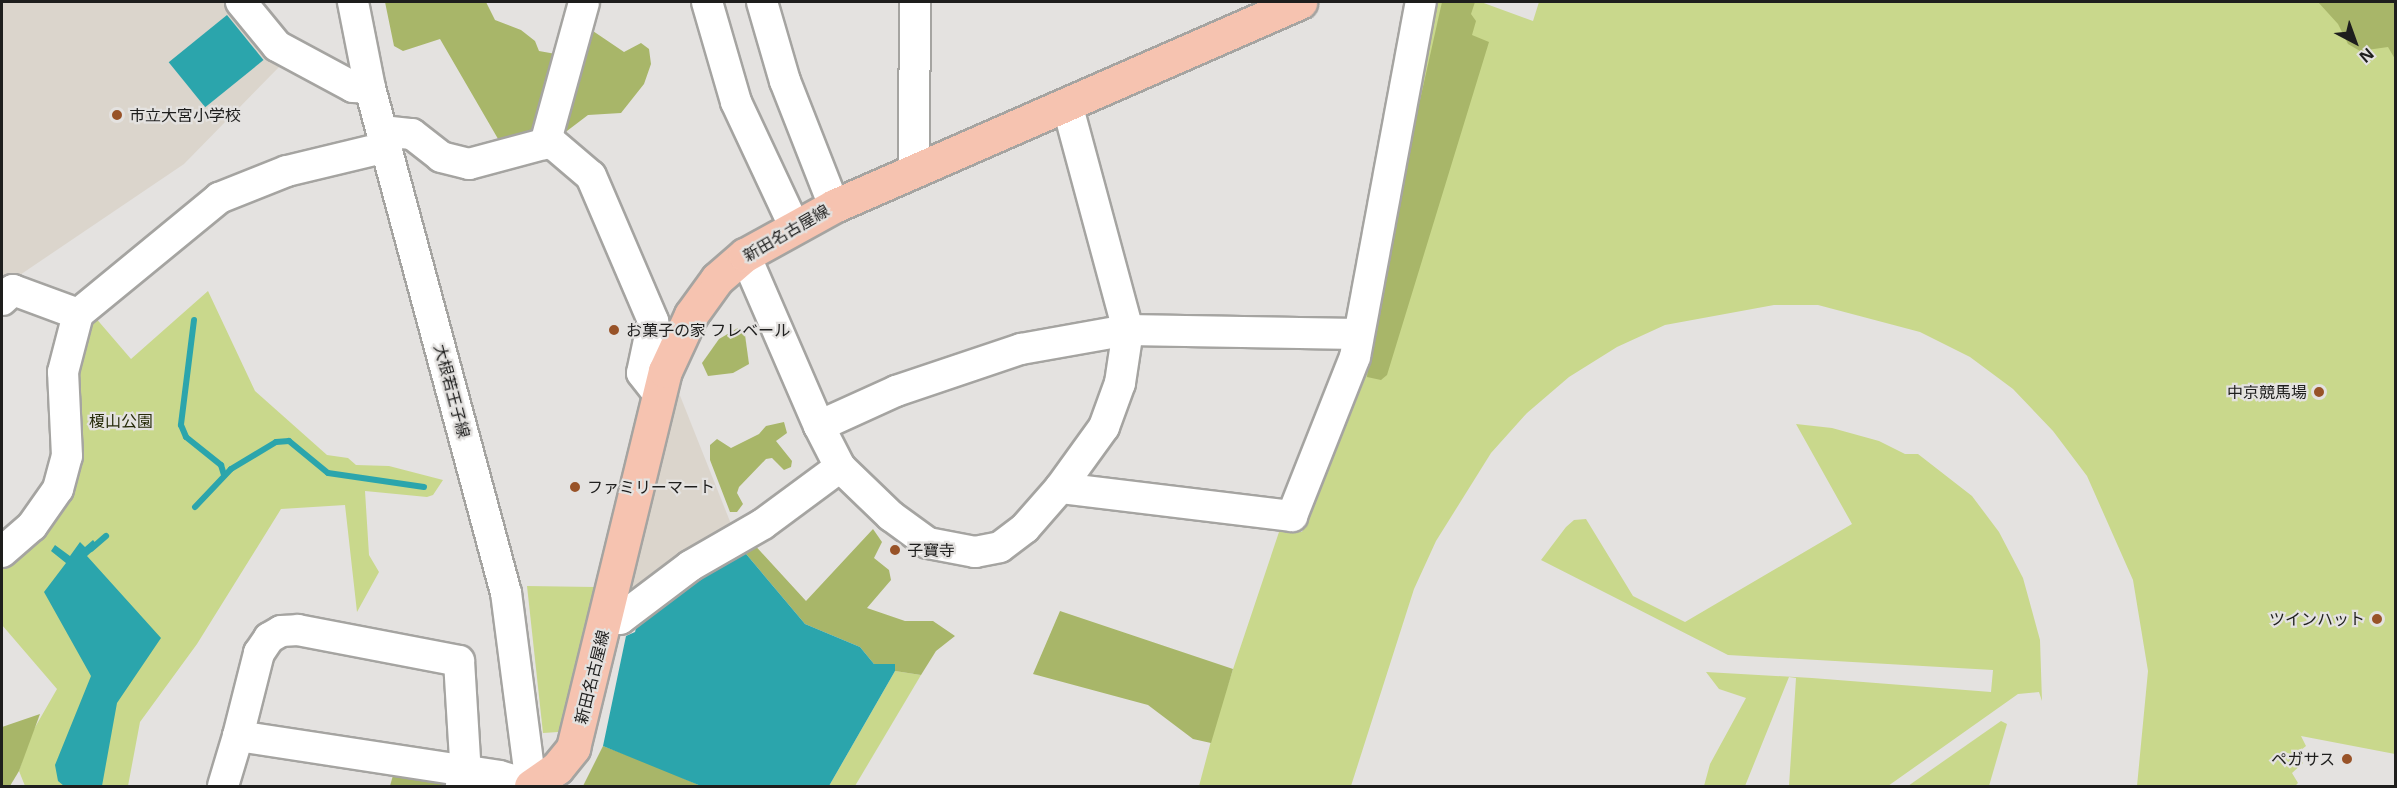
<!DOCTYPE html>
<meta charset="utf-8">
<style>
body{margin:0}
#map{position:relative;width:2397px;height:788px;overflow:hidden;background:#e4e2e0;font-family:"Open Sans","Noto Sans JP",sans-serif}
div>[style]{position:absolute}
.built>*{inset:0;background:#dbd5cc}
.green>*{inset:0;background:#c9d88c}
.forest>*{inset:0;background:#a8b669}
.water>*{inset:0;background:#2ba5ac;transform-origin:0 0}
.stream>*{height:6px;margin:-3px;padding:0 3px;transform-origin:3px;border-radius:3px;background:#2ba5ac}
.roads{filter:drop-shadow(2px 0 #a5a4a1) drop-shadow(-2px 0 #a5a4a1) drop-shadow(0 2px #a5a4a1) drop-shadow(0 -2px #a5a4a1)}
.minor>*{height:30px;margin:-15px;padding:0 15px;transform-origin:15px;border-radius:15px;background:#fff}
.major>*{height:33px;margin:-16.5px;padding:0 16.5px;transform-origin:16.5px;border-radius:16.5px;background:#f6c3b0}
.dots>*{width:16px;height:16px;translate:-50% -50%;box-sizing:border-box;border:3px solid #e4e2e0;border-radius:50%}
span{translate:-50% -50%;white-space:nowrap;text-align:center;line-height:1.15;-webkit-text-stroke:4.5px #e4e2e0;paint-order:stroke}
.poi-label{font-size:16px;color:#1e1e1d}
.left{translate:0 -50%;text-align:left}
.right{translate:-100% -50%;text-align:right}
.street-label{font-size:16px;color:#1e1e1d}
.park-label{font-size:16px;color:#272c0a}
.frame{position:absolute;inset:0;border:3px solid #1e1e1d;pointer-events:none}
.north{position:absolute;left:2325px;top:12px;width:60px;height:60px;-webkit-text-stroke:4px #e4e2e0;paint-order:stroke;rotate:139deg;font-size:16px;font-weight:700;line-height:24px;text-align:center;color:#1e1e1d}
.north::after{content:'';display:block;margin:auto;width:21px;height:27px;background:#1e1e1d;clip-path:polygon(50% 0,100% 100%,50% 72%,0 100%)}
</style>
<div id="map">
<div class="built">
<i style="clip-path:polygon(2px 2px,229px 2px,281px 65px,184px 164px,8px 283px,2px 278px)"></i>
<i style="clip-path:polygon(677px 388px,735px 534px,625px 606px)"></i>
</div>
<div class="green">
<i style="clip-path:polygon(1434px 2px,1481px 2px,1533px 21px,1539px 2px,2395px 2px,2395px 754px,2301px 736px,2306px 746px,2296px 754px,2303px 763px,2292px 773px,2298px 783px,2295px 786px,2137px 786px,2148px 671px,2133px 580px,2087px 476px,2053px 431px,2013px 389px,1970px 357px,1920px 332px,1818px 305px,1774px 305px,1665px 325px,1617px 347px,1569px 377px,1527px 413px,1491px 453px,1436px 541px,1414px 589px,1351px 786px,1199px 786px,1219px 711px,1279px 532px,1302px 532px,1362px 366px)"></i>
<i style="clip-path:polygon(208px 291px,255px 391px,327px 455px,348px 458px,356px 465px,389px 466px,443px 480px,433px 495px,427px 497px,365px 491px,369px 555px,379px 572px,357px 612px,345px 505px,281px 509px,197px 644px,140px 722px,128px 786px,25px 786px,19px 771px,30px 736px,57px 689px,2px 625px,2px 564px,38px 532px,72px 364px,94px 316px,131px 359px)"></i>
<i style="clip-path:polygon(1796px 424px,1832px 428px,1879px 441px,1905px 454px,1918px 454px,1972px 496px,1999px 532px,2023px 578px,2040px 640px,2042px 701px,2039px 692px,2018px 694px,1888px 786px,1789px 786px,1796px 678px,1789px 677px,1745px 786px,1704px 786px,1710px 764px,1746px 698px,1719px 689px,1706px 672px,1812px 678px,1991px 692px,1993px 670px,1728px 655px,1541px 560px,1566px 527px,1574px 520px,1586px 519px,1633px 596px,1685px 622px,1852px 524px)"></i>
<i style="clip-path:polygon(527px 586px,595px 587px,567px 714px,558px 732px,543px 733px)"></i>
<i style="clip-path:polygon(895px 671px,921px 675px,855px 786px,829px 786px)"></i>
<i style="clip-path:polygon(2001px 721px,2007px 724px,1989px 786px,1908px 786px)"></i>
</div>
<div class="forest">
<i style="clip-path:polygon(385px 2px,486px 2px,495px 20px,521px 30px,535px 41px,539px 51px,567px 56px,540px 142px,501px 144px,440px 39px,403px 51px,394px 46px)"></i>
<i style="clip-path:polygon(1442px 2px,1475px 2px,1471px 14px,1476px 21px,1472px 35px,1489px 42px,1387px 375px,1381px 380px,1367px 377px,1375px 301px)"></i>
<i style="clip-path:polygon(2318px 2px,2395px 2px,2395px 59px,2388px 47px,2360px 51px,2348px 44px,2338px 24px)"></i>
<i style="clip-path:polygon(590px 29px,624px 52px,641px 43px,649px 49px,651px 64px,644px 84px,621px 113px,588px 115px,563px 134px)"></i>
<i style="clip-path:polygon(738px 328px,745px 335px,749px 364px,733px 373px,708px 376px,702px 363px,719px 339px)"></i>
<i style="clip-path:polygon(784px 422px,787px 433px,776px 441px,792px 461px,791px 467px,784px 470px,772px 458px,766px 459px,739px 487px,737px 493px,743px 504px,737px 512px,730px 512px,710px 460px,710px 445px,717px 439px,731px 448px,759px 434px,766px 426px)"></i>
<i style="clip-path:polygon(873px 529px,882px 542px,874px 558px,889px 570px,891px 580px,867px 608px,905px 621px,933px 621px,955px 636px,936px 651px,921px 675px,895px 671px,895px 664px,874px 664px,860px 647px,805px 624px,741px 548px,750px 540px,806px 601px)"></i>
<i style="clip-path:polygon(1060px 611px,1233px 669px,1211px 743px,1193px 739px,1148px 705px,1033px 674px)"></i>
<i style="clip-path:polygon(40px 714px,19px 771px,10px 786px,2px 786px,2px 727px)"></i>
<i style="clip-path:polygon(603px 746px,656px 766px,701px 786px,583px 786px)"></i>
<i style="clip-path:polygon(395px 768px,456px 776px,452px 786px,390px 786px)"></i>
</div>
<div class="water">
<i style="left:227px;top:15px;width:58px;height:75px;rotate:51deg"></i>
<i style="clip-path:polygon(93px 540px,98px 546px,87px 556px,161px 638px,117px 703px,102px 786px,64px 786px,58px 781px,55px 765px,91px 676px,44px 592px,66px 563px,51px 551px,55px 545px,70px 556px,80px 542px,85px 547px)"></i>
<i style="clip-path:polygon(741px 548px,805px 624px,860px 647px,874px 664px,895px 664px,895px 671px,829px 786px,701px 786px,603px 746px,626px 636px,635px 632px,639px 617px)"></i>
</div>
<div class="stream">
<i style="left:194px;top:320px;width:106px;rotate:97.1deg"></i>
<i style="left:181px;top:425px;width:13px;rotate:67deg"></i>
<i style="left:186px;top:437px;width:45px;rotate:38.7deg"></i>
<i style="left:221px;top:465px;width:10px;rotate:73deg"></i>
<i style="left:195px;top:507px;width:52px;rotate:-46.5deg"></i>
<i style="left:231px;top:469px;width:52px;rotate:-31deg"></i>
<i style="left:276px;top:442px;width:13px;rotate:-4deg"></i>
<i style="left:289px;top:441px;width:50px;rotate:39.4deg"></i>
<i style="left:328px;top:473px;width:97px;rotate:8.3deg"></i>
<i style="left:91px;top:549px;width:20px;rotate:-41deg"></i>
</div>
<div class="roads">
<div class="minor">
<i style="left:241px;top:2px;width:57px;rotate:50.7deg"></i>
<i style="left:277px;top:46px;width:86px;rotate:28.3deg"></i>
<i style="left:353px;top:87px;width:17px;rotate:3deg"></i>
<i style="left:707px;top:2px;width:104px;rotate:73.8deg"></i>
<i style="left:736px;top:102px;width:137px;rotate:64.9deg"></i>
<i style="left:762px;top:2px;width:82px;rotate:73.8deg"></i>
<i style="left:785px;top:81px;width:134px;rotate:68.6deg"></i>
<i style="left:1067px;top:104px;width:234px;rotate:74.9deg"></i>
<i style="left:1128px;top:330px;width:54px;rotate:98.6deg"></i>
<i style="left:1120px;top:383px;width:47px;rotate:110deg"></i>
<i style="left:1104px;top:427px;width:75px;rotate:125.8deg"></i>
<i style="left:1060px;top:488px;width:234px;rotate:6.9deg"></i>
<i style="left:1292px;top:516px;width:171px;rotate:-68.4deg"></i>
<i style="left:1355px;top:357px;width:361px;rotate:-79.5deg"></i>
<i style="left:382px;top:131px;width:30px;rotate:6deg"></i>
<i style="left:412px;top:134px;width:37px;rotate:38deg"></i>
<i style="left:441px;top:157px;width:29px;rotate:14deg"></i>
<i style="left:469px;top:164px;width:85px;rotate:-15deg"></i>
<i style="left:551px;top:142px;width:52px;rotate:40.4deg"></i>
<i style="left:591px;top:176px;width:158px;rotate:66.8deg"></i>
<i style="left:653px;top:321px;width:53px;rotate:101.9deg"></i>
<i style="left:642px;top:373px;width:28px;rotate:52deg"></i>
<i style="left:545px;top:144px;width:147px;rotate:-74.6deg"></i>
<i style="left:914px;top:171px;width:169px;rotate:-89.7deg"></i>
<i style="left:745px;top:255px;width:186px;rotate:66.6deg"></i>
<i style="left:819px;top:426px;width:85px;rotate:-24.4deg"></i>
<i style="left:896px;top:391px;width:132px;rotate:-18.6deg"></i>
<i style="left:1021px;top:349px;width:109px;rotate:-10.1deg"></i>
<i style="left:1128px;top:330px;width:229px;rotate:1deg"></i>
<i style="left:2px;top:300px;width:15px;rotate:-42deg"></i>
<i style="left:13px;top:290px;width:69px;rotate:20.3deg"></i>
<i style="left:819px;top:426px;width:46px;rotate:62.9deg"></i>
<i style="left:840px;top:467px;width:71px;rotate:43.9deg"></i>
<i style="left:891px;top:516px;width:46px;rotate:36.1deg"></i>
<i style="left:928px;top:543px;width:48px;rotate:10.8deg"></i>
<i style="left:975px;top:552px;width:25px;rotate:-11deg"></i>
<i style="left:1000px;top:547px;width:31px;rotate:-37deg"></i>
<i style="left:1025px;top:528px;width:53px;rotate:-48.8deg"></i>
<i style="left:2px;top:552px;width:40px;rotate:-41deg"></i>
<i style="left:32px;top:526px;width:45px;rotate:-54.9deg"></i>
<i style="left:58px;top:489px;width:34px;rotate:-75deg"></i>
<i style="left:67px;top:456px;width:84px;rotate:-92.7deg"></i>
<i style="left:63px;top:372px;width:60px;rotate:-75.5deg"></i>
<i style="left:78px;top:314px;width:183px;rotate:-39.4deg"></i>
<i style="left:219px;top:198px;width:73px;rotate:-21.7deg"></i>
<i style="left:287px;top:171px;width:103px;rotate:-13.5deg"></i>
<i style="left:607px;top:617px;width:13px;rotate:9deg"></i>
<i style="left:620px;top:619px;width:88px;rotate:-37.1deg"></i>
<i style="left:690px;top:566px;width:84px;rotate:-29.9deg"></i>
<i style="left:763px;top:524px;width:96px;rotate:-36.5deg"></i>
<i style="left:238px;top:736px;width:86px;rotate:-75.8deg"></i>
<i style="left:259px;top:653px;width:18px;rotate:-56deg"></i>
<i style="left:269px;top:638px;width:14px;rotate:-30deg"></i>
<i style="left:281px;top:631px;width:17px;rotate:-3deg"></i>
<i style="left:298px;top:630px;width:164px;rotate:10.9deg"></i>
<i style="left:459px;top:661px;width:113px;rotate:86.5deg"></i>
<i style="left:466px;top:774px;width:13px;rotate:113deg"></i>
<i style="left:223px;top:786px;width:52px;rotate:-73.3deg"></i>
<i style="left:238px;top:736px;width:264px;rotate:8.7deg"></i>
<i style="left:499px;top:776px;width:33px;rotate:16deg"></i>
<i style="left:531px;top:785px;width:194px;rotate:-97.4deg"></i>
<i style="left:506px;top:593px;width:523px;rotate:-105.07deg"></i>
<i style="left:370px;top:88px;width:88px;rotate:-101.2deg"></i>
</div>
<div class="major">
<i style="left:531px;top:786px;width:32px;rotate:-35deg"></i>
<i style="left:557px;top:768px;width:26px;rotate:-51deg"></i>
<i style="left:573px;top:748px;width:388px;rotate:-76.3deg"></i>
<i style="left:665px;top:371px;width:62px;rotate:-65.1deg"></i>
<i style="left:691px;top:315px;width:44px;rotate:-54.2deg"></i>
<i style="left:717px;top:279px;width:37px;rotate:-41deg"></i>
<i style="left:745px;top:255px;width:102px;rotate:-28.8deg"></i>
<i style="left:834px;top:206px;width:509px;rotate:-23.64deg"></i>
</div>
</div>
<div class="dots">
<i style="left:117px;top:115px;background:#985328"></i>
<i style="left:614px;top:330px;background:#985328"></i>
<i style="left:2319px;top:392px;background:#985328"></i>
<i style="left:575px;top:487px;background:#985328"></i>
<i style="left:895px;top:550px;background:#985328"></i>
<i style="left:2377px;top:619px;background:#985328"></i>
<i style="left:2347px;top:759px;background:#985328"></i>
</div>
<div class="poi-label">
<span class="left" style="left:129px;top:115px">市立大宮小学校</span>
<span class="left" style="left:626px;top:330px">お菓子の家 フレベール</span>
<span class="right" style="left:2307px;top:392px">中京競馬場</span>
<span class="left" style="left:587px;top:487px">ファミリーマート</span>
<span class="left" style="left:907px;top:550px">子寶寺</span>
<span class="right" style="left:2365px;top:619px">ツインハット</span>
<span class="right" style="left:2335px;top:759px">ペガサス</span>
</div>
<div class="street-label">
<span style="left:786px;top:233px;rotate:-30deg">新田名古屋線</span>
<span style="left:452px;top:391px;rotate:75deg">大根若王子線</span>
<span style="left:592px;top:677px;rotate:-76deg">新田名古屋線</span>
</div>
<div class="park-label">
<span style="left:121px;top:421px">榎山公園</span>
</div>
<div class="frame"></div>
<div class="north">N</div>
</div>
